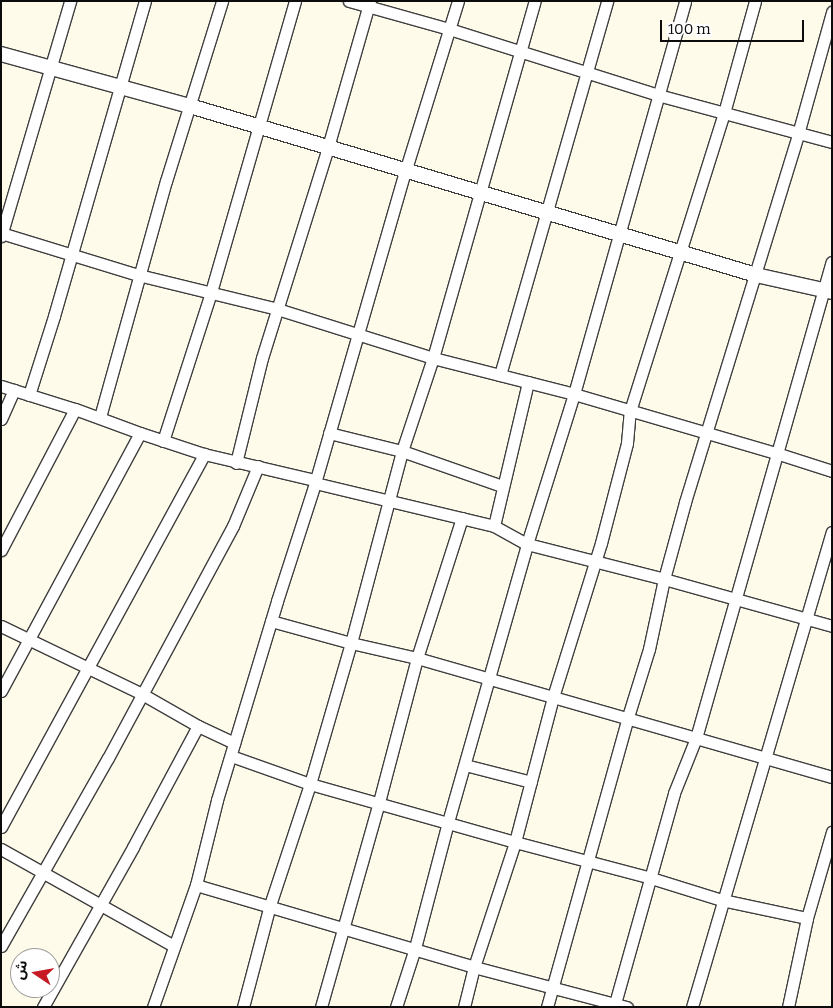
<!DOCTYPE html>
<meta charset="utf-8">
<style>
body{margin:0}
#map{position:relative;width:833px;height:1008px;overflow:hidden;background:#fffbea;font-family:Bitter,"Noto Sans Arabic",serif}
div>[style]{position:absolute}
.roads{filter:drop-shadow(1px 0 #3f3f3f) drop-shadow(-1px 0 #3f3f3f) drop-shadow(0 1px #3f3f3f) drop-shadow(0 -1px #3f3f3f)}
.minor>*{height:11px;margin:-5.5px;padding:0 5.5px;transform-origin:5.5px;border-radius:5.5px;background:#fff}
.tertiary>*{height:14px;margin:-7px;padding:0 7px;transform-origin:7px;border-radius:7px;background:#fff}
span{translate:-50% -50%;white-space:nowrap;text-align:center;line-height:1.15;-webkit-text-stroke:5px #fff;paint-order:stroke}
.frame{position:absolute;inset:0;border:2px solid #0c0c0c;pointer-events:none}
.north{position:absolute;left:10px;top:948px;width:50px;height:50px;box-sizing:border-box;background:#fff;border:1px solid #9e9e9e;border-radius:50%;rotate:282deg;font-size:14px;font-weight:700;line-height:20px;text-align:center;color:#0c0c0c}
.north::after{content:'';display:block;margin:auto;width:18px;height:22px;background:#c71923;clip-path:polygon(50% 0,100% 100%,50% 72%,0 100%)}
.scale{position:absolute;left:660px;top:20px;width:144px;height:22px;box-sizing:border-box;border:2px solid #0c0c0c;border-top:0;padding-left:6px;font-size:15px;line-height:18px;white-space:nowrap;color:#0c0c0c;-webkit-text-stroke:4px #fff;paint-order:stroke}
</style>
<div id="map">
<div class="roads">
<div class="minor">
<i style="left:349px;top:1px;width:104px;rotate:15.6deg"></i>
<i style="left:449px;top:29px;width:219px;rotate:17.5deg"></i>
<i style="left:658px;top:95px;width:180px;rotate:15.1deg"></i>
<i style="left:1px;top:233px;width:143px;rotate:17deg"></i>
<i style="left:138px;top:275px;width:143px;rotate:13.7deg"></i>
<i style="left:277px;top:309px;width:164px;rotate:17.4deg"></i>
<i style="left:433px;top:358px;width:146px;rotate:14.3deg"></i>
<i style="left:574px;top:394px;width:210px;rotate:16.3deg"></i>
<i style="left:776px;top:453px;width:59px;rotate:17.8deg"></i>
<i style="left:1px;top:236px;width:245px;rotate:-73.6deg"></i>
<i style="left:500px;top:375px;width:389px;rotate:-74deg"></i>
<i style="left:1px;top:386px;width:77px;rotate:17.3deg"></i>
<i style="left:75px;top:409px;width:69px;rotate:20.3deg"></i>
<i style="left:140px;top:433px;width:67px;rotate:18.2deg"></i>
<i style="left:204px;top:454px;width:114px;rotate:13.2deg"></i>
<i style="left:29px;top:395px;width:83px;rotate:-72.4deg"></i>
<i style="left:54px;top:316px;width:328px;rotate:-73.9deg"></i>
<i style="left:100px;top:417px;width:245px;rotate:-74.4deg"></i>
<i style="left:166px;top:181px;width:189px;rotate:-72.7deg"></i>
<i style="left:1px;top:419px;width:32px;rotate:-66deg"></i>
<i style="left:329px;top:433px;width:75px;rotate:13.9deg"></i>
<i style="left:402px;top:451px;width:106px;rotate:19.3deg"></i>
<i style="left:163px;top:441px;width:157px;rotate:-72.1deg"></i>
<i style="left:211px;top:292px;width:303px;rotate:-73.9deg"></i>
<i style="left:236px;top:463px;width:108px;rotate:-76.1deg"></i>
<i style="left:262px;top:358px;width:221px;rotate:-72.6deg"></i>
<i style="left:328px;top:147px;width:152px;rotate:-74deg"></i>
<i style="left:315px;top:483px;width:184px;rotate:13.5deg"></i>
<i style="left:494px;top:526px;width:38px;rotate:29deg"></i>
<i style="left:527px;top:544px;width:141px;rotate:14.3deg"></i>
<i style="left:664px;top:579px;width:174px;rotate:15.6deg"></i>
<i style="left:494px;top:526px;width:148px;rotate:-76.7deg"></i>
<i style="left:1px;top:550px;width:159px;rotate:-62.3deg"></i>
<i style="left:271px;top:621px;width:83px;rotate:15.4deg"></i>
<i style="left:351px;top:643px;width:68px;rotate:12.8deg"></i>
<i style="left:417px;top:658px;width:432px;rotate:16deg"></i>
<i style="left:1px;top:626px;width:157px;rotate:25.7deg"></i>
<i style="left:142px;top:694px;width:64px;rotate:29.7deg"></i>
<i style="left:198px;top:726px;width:40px;rotate:25deg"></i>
<i style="left:1px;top:691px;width:293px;rotate:-61.7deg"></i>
<i style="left:231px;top:756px;width:84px;rotate:19.5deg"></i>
<i style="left:310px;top:784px;width:213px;rotate:15.8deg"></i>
<i style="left:515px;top:842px;width:141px;rotate:14.8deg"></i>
<i style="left:651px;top:878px;width:74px;rotate:17.2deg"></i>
<i style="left:722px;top:900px;width:87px;rotate:12deg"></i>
<i style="left:465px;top:765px;width:68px;rotate:14.4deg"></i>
<i style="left:1px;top:827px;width:425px;rotate:-61.4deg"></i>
<i style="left:1px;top:849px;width:198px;rotate:29.3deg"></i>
<i style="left:196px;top:885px;width:290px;rotate:16.4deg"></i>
<i style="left:474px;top:967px;width:158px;rotate:14.7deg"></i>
<i style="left:1px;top:946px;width:216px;rotate:-60.4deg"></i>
<i style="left:108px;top:758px;width:264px;rotate:-61.7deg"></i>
<i style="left:233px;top:526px;width:65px;rotate:-67.4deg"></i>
<i style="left:43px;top:1007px;width:184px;rotate:-60.6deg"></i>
<i style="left:133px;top:847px;width:137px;rotate:-61.8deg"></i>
<i style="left:153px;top:1007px;width:129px;rotate:-70.6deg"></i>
<i style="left:196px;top:885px;width:88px;rotate:-76.1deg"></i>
<i style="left:217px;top:800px;width:208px;rotate:-73.2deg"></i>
<i style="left:277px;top:601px;width:124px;rotate:-72.1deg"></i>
<i style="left:315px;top:483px;width:324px;rotate:-73.9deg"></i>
<i style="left:405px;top:172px;width:179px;rotate:-72.8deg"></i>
<i style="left:243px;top:1007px;width:106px;rotate:-75.2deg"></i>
<i style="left:270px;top:905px;width:127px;rotate:-71.7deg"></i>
<i style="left:310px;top:784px;width:147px;rotate:-73.8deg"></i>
<i style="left:351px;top:643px;width:199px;rotate:-75.1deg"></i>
<i style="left:402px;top:451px;width:98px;rotate:-71.6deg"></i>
<i style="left:433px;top:358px;width:371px;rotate:-74.1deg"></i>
<i style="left:321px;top:1007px;width:213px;rotate:-74.2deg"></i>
<i style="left:379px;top:802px;width:149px;rotate:-75.2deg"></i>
<i style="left:417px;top:658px;width:147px;rotate:-72.2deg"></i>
<i style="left:396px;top:1007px;width:62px;rotate:-72.1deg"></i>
<i style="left:415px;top:948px;width:130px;rotate:-75.3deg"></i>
<i style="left:448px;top:822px;width:289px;rotate:-74.1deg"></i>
<i style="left:527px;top:544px;width:157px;rotate:-72.6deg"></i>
<i style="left:574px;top:394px;width:408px;rotate:-74.2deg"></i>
<i style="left:464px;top:1007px;width:41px;rotate:-76deg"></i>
<i style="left:474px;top:967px;width:132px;rotate:-71.8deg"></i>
<i style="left:515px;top:842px;width:150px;rotate:-75.3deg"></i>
<i style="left:553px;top:697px;width:161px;rotate:-72.7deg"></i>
<i style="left:601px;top:543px;width:103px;rotate:-75.4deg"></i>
<i style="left:627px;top:443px;width:32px;rotate:-85deg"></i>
<i style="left:630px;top:411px;width:312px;rotate:-72.5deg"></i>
<i style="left:724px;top:113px;width:116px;rotate:-74.5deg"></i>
<i style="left:547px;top:1007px;width:298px;rotate:-74.4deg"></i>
<i style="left:627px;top:720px;width:74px;rotate:-72.8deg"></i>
<i style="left:649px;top:649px;width:72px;rotate:-77.9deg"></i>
<i style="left:664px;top:579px;width:80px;rotate:-74.7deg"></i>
<i style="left:685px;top:502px;width:385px;rotate:-72.9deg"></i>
<i style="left:798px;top:134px;width:127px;rotate:-74.4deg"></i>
<i style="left:614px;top:1007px;width:222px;rotate:-74.3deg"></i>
<i style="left:674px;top:793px;width:59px;rotate:-68.2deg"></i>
<i style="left:696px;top:738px;width:495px;rotate:-74.1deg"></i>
<i style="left:692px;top:1007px;width:495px;rotate:-73.6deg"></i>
<i style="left:788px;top:1007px;width:91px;rotate:-77.9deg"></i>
<i style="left:807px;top:918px;width:90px;rotate:-73.8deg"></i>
</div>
<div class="tertiary">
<i style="left:1px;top:54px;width:196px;rotate:15.4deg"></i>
<i style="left:190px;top:106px;width:591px;rotate:16.62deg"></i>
<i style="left:756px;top:275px;width:78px;rotate:12.6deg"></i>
</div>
</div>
<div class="frame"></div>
<div class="north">ش</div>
<div class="scale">100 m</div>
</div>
